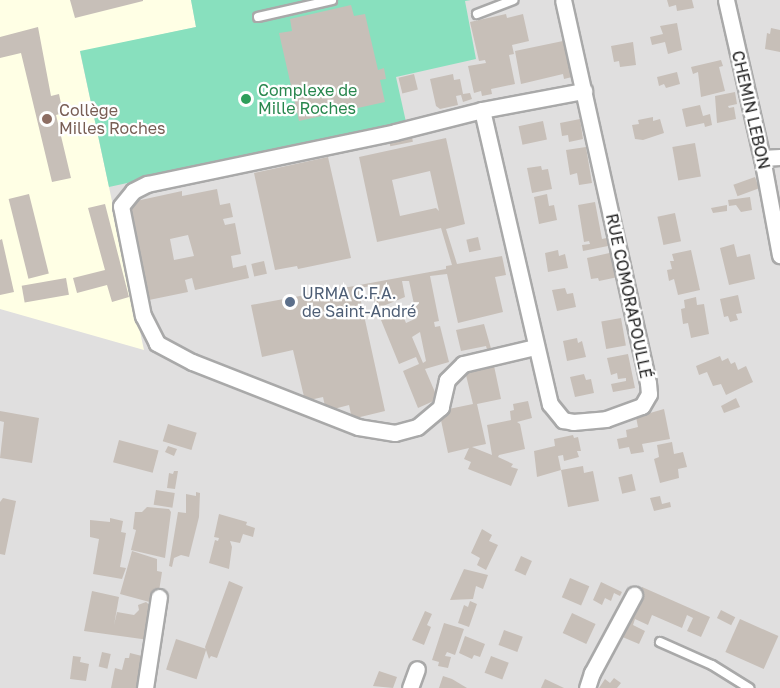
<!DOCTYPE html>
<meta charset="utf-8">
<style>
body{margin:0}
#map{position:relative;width:780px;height:688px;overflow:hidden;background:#f2efe9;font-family:"Golos Text",sans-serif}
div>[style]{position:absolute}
.residential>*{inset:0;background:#e0dfdf;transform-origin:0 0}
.education>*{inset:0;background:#ffffe5}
.pitch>*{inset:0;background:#88e0be}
.building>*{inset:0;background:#c7bfb8;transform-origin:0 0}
.roads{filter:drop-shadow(2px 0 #a9a9a9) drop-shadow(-2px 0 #a9a9a9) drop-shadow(0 2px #a9a9a9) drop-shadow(0 -2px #a9a9a9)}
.service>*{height:8px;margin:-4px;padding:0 4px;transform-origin:4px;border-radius:4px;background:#fff}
.minor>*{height:15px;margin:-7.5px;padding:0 7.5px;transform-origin:7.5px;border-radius:7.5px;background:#fff}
.dots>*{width:16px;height:16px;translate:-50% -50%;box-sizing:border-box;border:3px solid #fff;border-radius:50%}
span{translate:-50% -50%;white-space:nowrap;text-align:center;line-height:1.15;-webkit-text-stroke:4.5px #fff;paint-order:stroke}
.leisure-label{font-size:16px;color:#27864d}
.left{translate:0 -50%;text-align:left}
.education-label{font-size:16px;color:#785e54}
.street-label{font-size:16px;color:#222}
.service-label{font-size:16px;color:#4e5e75}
</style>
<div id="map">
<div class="residential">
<i style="left:0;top:0;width:780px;height:688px"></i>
</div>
<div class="education">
<i style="clip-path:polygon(0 0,191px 0,196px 27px,80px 52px,144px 350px,0 309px)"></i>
</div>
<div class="pitch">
<i style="clip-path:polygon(191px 0,471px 0,465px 1px,476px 59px,396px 77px,406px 122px,109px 187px,80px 51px,196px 27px)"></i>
</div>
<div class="building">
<i style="clip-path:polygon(70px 0,143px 0,143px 1px,75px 18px)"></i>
<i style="clip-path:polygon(667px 0,692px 0,694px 8px,677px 11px,676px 5px,669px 7px)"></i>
<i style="clip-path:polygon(351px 5px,354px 16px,365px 14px,378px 70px,384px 68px,386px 79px,380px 80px,385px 102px,299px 121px,279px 33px,292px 31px,290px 19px)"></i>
<i style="clip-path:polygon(506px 14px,507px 18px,523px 14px,529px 41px,512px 45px,514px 54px,509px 55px,515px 84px,491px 89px,492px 94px,482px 96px,481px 91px,474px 93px,468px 66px,486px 63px,485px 60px,479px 61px,470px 22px)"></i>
<i style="clip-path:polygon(677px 23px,682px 50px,668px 54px,665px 42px,652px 45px,650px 37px,663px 34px,660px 26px)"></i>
<i style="clip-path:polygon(38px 27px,51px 96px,59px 94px,63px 113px,56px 115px,71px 178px,52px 182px,21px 53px,0 58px,0 37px)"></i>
<i style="clip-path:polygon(771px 28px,780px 30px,780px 52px,765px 49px,767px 33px,770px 34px)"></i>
<i style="clip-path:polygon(563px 41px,572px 77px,564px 79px,563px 74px,521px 84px,515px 51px)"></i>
<i style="clip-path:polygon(633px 42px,636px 65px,620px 67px,619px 61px,614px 62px,611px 46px)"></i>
<i style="clip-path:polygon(721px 60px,723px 66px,719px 67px,725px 91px,701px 97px,698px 72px,693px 74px,691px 67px)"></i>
<i style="clip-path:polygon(677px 72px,680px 84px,666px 88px,664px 84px,659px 86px,657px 77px)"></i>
<i style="left:414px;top:74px;width:16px;height:16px;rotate:76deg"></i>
<i style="clip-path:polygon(453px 74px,454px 80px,460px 79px,463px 94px,470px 93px,472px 99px,463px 102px,461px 95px,456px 96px,458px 105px,440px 109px,436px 106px,430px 79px)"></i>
<i style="clip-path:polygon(735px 92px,737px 104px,728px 106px,729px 108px,734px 107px,736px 119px,717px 123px,715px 96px)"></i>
<i style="clip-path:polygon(700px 105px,703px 116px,710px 114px,712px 125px,705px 127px,704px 123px,686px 127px,682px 109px)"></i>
<i style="clip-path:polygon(653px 117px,653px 121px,660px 119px,664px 133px,643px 140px,635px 139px,632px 125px,639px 124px,638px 120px)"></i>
<i style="clip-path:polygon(580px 119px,583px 139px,569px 142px,568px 135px,562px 136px,560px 123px)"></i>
<i style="left:543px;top:121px;width:19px;height:25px;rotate:78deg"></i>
<i style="left:411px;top:132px;width:10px;height:23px;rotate:79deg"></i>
<i style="clip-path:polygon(evenodd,446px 138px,465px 224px,446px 229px,457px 264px,502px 256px,506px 275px,495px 277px,503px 312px,458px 323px,447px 274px,430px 276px,439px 321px,434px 322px,435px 327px,440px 326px,449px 362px,425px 369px,438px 399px,418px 408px,403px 371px,419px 364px,416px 357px,399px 364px,381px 320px,401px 311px,406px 323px,417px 318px,409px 281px,402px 281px,405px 297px,376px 309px,372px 286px,358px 288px,385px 411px,352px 419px,349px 405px,326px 411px,323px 397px,305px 401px,293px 350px,262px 357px,251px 305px,446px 269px,446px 266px,452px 265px,441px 228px,377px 242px,359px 157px,446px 138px,430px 171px,439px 211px,436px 208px,400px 216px,392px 180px,430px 171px,446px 138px,420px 332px,426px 361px,423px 363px,412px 337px,420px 332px)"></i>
<i style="left:695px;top:143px;width:34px;height:23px;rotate:80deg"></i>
<i style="clip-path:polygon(586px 147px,592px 183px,579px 185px,577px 173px,570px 175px,566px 150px)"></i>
<i style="clip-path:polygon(328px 157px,351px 258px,298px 269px,297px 266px,275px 270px,254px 173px)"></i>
<i style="clip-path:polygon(541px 166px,542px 170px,548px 169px,552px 189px,532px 193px,527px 168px)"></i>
<i style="left:755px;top:177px;width:12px;height:23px;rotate:70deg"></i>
<i style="clip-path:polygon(evenodd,217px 189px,220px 205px,230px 203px,233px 217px,223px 219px,225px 225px,235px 223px,241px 254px,231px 256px,233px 268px,246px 265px,249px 278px,195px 290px,192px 278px,185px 280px,188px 292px,149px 300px,127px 203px,182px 191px,182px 196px,217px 189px,188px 235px,194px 256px,174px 260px,170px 239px,188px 235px)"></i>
<i style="left:29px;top:194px;width:82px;height:21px;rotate:76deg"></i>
<i style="clip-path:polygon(547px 194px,549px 206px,554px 205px,557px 220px,539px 224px,534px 197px)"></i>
<i style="clip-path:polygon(750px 197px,752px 210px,741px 212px,736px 205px,729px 206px,728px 200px)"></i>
<i style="clip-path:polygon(595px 202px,602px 239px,611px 237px,613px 245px,583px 251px,582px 245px,590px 244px,589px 241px,584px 242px,578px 205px)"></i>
<i style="clip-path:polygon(105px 204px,129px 297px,112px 302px,107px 285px,77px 293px,73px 278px,105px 270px,88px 208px)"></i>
<i style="clip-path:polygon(727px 205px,727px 211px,713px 213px,711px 208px)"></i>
<i style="left:675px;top:213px;width:29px;height:18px;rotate:78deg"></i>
<i style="left:478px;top:237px;width:13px;height:12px;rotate:77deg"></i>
<i style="clip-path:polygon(2px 239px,14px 292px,0 295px,0 240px)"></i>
<i style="clip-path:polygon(734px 244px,737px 257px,750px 254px,755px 279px,729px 285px,720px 248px)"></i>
<i style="clip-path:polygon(558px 250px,559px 256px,565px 254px,568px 268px,548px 272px,545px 253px)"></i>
<i style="clip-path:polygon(691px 250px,700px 290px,678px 295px,674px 279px,669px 281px,667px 270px,672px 269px,670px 261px,674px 261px,672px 254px)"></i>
<i style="clip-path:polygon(614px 252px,618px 277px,599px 281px,598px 278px,591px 279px,587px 258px)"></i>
<i style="left:264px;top:261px;width:13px;height:13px;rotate:77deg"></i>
<i style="left:66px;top:278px;width:17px;height:45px;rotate:80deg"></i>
<i style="clip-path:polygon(565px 288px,567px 294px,573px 293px,576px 307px,557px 311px,552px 290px)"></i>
<i style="clip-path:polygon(738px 295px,742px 313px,736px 314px,738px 320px,730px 322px,728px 316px,724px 317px,720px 299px)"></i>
<i style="clip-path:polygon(696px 297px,697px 305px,704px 304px,709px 334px,691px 338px,688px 323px,683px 324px,681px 309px,685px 308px,684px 300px)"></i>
<i style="left:621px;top:318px;width:28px;height:20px;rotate:80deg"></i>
<i style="clip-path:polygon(484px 324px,492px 352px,488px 353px,486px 346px,461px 351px,456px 330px)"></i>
<i style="clip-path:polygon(577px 338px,578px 343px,582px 341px,586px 357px,567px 361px,563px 341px)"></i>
<i style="clip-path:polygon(628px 354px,635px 388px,613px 392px,611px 384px,626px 381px,626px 378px,618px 379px,617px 373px,611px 375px,607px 358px)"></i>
<i style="clip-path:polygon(720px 356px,722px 361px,728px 358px,731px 364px,735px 362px,738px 370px,746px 366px,753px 382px,726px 395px,721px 384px,713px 386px,707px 372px,699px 375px,696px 366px)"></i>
<i style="clip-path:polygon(493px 361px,501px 399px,477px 404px,486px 444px,472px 447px,492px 455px,487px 425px,511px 420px,510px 411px,514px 410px,513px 404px,528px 401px,532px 418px,517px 422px,520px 424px,525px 449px,499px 455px,498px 457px,513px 464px,511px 467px,518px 469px,511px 486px,468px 469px,471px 462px,464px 459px,469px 448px,448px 453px,439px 411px,473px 404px,464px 367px)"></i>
<i style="clip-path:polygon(584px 374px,586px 380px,591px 379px,594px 393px,575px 397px,570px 377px)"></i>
<i style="clip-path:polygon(736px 398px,740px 407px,724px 413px,721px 406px)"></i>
<i style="clip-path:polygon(664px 409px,670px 439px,642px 444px,644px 452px,631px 454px,629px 447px,619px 449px,617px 439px,627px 437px,626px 430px,638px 427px,636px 417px)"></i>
<i style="clip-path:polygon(0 411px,39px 418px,32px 463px,0 458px,4px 422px,0 421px)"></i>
<i style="left:168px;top:424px;width:30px;height:18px;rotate:17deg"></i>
<i style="clip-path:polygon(573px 435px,574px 438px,578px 437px,581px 451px,577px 451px,579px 457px,564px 461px,563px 455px,558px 456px,561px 470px,583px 466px,584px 473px,593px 471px,599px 501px,568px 507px,561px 470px,537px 477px,534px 451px,555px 446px,554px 439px)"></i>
<i style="left:119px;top:440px;width:41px;height:23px;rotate:15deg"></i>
<i style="clip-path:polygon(672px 442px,674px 454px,683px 452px,687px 467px,678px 469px,679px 478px,660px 483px,654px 459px,659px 457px,657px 445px)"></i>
<i style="clip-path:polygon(168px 446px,177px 449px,174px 456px,165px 452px)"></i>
<i style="clip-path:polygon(174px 471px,178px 471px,175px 489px,167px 488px,169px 473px,173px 474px)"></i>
<i style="left:632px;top:474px;width:17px;height:14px;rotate:77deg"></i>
<i style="left:156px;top:490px;width:19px;height:15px;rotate:9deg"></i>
<i style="clip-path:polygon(196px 492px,200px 493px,199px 517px,189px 557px,181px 555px,174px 558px,172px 567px,169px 566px,178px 512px,186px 513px,186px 494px,196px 496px)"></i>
<i style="clip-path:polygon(660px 496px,662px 504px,670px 502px,671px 507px,654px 511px,650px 498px)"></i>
<i style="clip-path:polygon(3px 498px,16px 501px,5px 555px,0 554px,0 502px)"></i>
<i style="clip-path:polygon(147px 507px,169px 509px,171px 512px,165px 558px,131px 550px,136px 530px,133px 529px,135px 512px,142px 512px)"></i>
<i style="clip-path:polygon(219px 514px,247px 522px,246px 525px,255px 528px,253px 537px,243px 534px,240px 543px,230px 541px,232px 547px,229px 569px,209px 563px,215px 540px,218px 541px,219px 538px,214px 537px)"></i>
<i style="clip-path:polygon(110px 518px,123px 521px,121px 532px,126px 533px,120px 567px,126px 568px,122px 579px,93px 574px,99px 539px,90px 537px,90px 520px,110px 522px)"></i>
<i style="clip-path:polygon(482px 529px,492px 535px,489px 541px,498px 545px,486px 570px,477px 565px,480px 558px,471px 553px)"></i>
<i style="clip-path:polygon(132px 551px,157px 559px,157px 571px,162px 572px,157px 604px,120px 594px)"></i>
<i style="left:521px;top:556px;width:12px;height:16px;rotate:24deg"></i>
<i style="clip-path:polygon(464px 569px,488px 575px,483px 589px,476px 586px,473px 599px,450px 600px)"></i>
<i style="left:570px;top:578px;width:21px;height:21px;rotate:23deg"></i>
<i style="clip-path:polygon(229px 581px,243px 587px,217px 658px,211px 656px,209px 659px,205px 647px)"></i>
<i style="clip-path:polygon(601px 582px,622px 592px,620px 596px,614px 593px,611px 601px,605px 598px,602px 605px,593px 600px)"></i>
<i style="clip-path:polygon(642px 587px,710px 617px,701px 637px,687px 631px,693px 618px,687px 615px,682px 628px,652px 615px,648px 625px,635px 619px,633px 625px,645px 631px,639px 644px,620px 636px)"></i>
<i style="clip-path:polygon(92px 591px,119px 597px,114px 625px,117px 612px,134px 615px,139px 610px,138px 605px,146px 602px,153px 608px,149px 640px,84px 631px)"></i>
<i style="clip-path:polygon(470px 601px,477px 604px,469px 627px,458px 623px,464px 605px,468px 607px)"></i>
<i style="left:721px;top:610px;width:16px;height:9px;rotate:27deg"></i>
<i style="clip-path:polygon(425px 611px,432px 614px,427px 625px,431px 627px,424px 645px,412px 640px)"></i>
<i style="left:572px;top:613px;width:26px;height:22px;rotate:25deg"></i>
<i style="left:740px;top:619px;width:42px;height:36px;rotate:24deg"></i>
<i style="clip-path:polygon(444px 623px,464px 629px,455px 655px,447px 652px,445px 656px,451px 657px,448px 668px,438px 666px,439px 662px,432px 660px)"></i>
<i style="left:504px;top:630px;width:20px;height:16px;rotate:20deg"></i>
<i style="clip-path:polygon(465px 636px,485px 644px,480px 657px,474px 655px,472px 659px,459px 653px)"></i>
<i style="left:176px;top:639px;width:32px;height:32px;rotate:18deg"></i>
<i style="left:102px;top:652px;width:9px;height:15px;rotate:13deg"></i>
<i style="clip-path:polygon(130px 653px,146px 657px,141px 688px,111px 688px,115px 668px,122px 670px,125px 658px,129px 658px)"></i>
<i style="clip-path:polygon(73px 656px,81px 657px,80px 662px,89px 664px,86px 681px,70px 679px)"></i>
<i style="left:491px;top:656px;width:19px;height:18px;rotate:21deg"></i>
<i style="clip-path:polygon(379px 671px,397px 677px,393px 688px,373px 686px)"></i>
<i style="clip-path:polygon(443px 676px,452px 679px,467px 688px,439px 688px)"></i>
<i style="clip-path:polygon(614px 678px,621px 683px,617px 688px,599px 688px,605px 679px,610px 683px)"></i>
<i style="clip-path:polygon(545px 679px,564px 688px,541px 688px)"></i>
</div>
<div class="roads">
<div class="service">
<i style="left:477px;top:14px;width:39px;rotate:-21deg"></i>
<i style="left:258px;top:17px;width:76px;rotate:-12.9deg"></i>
<i style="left:660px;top:642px;width:57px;rotate:23.9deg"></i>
<i style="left:712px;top:665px;width:44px;rotate:31.9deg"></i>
</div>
<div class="minor">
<i style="left:726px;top:0;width:162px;rotate:77.2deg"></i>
<i style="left:762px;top:158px;width:99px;rotate:79.5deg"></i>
<i style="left:482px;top:110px;width:302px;rotate:77deg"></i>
<i style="left:550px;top:404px;width:21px;rotate:51deg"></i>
<i style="left:563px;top:420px;width:10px;rotate:11deg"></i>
<i style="left:573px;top:422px;width:33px;rotate:-5deg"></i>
<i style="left:606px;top:419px;width:38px;rotate:-20deg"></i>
<i style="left:642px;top:406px;width:14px;rotate:-60deg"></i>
<i style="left:649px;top:394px;width:11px;rotate:-95deg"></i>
<i style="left:648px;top:383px;width:392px;rotate:-102.5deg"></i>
<i style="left:762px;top:158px;width:18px;rotate:-3deg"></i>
<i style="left:535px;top:347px;width:74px;rotate:166.7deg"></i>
<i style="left:463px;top:364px;width:23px;rotate:135deg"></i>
<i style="left:447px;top:380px;width:28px;rotate:103deg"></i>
<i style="left:441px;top:407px;width:31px;rotate:140deg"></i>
<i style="left:417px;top:427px;width:23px;rotate:165deg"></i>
<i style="left:395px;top:433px;width:37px;rotate:-171deg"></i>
<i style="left:358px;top:427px;width:178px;rotate:-158.6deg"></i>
<i style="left:192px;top:362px;width:40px;rotate:-152deg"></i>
<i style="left:157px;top:343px;width:30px;rotate:-117deg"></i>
<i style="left:143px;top:316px;width:112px;rotate:-101.3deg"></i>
<i style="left:121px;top:206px;width:19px;rotate:-51deg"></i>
<i style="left:133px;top:191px;width:16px;rotate:-27deg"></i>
<i style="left:147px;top:184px;width:253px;rotate:-11.8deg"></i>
<i style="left:395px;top:132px;width:90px;rotate:-14.2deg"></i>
<i style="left:482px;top:110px;width:104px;rotate:-10.6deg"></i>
<i style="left:145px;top:688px;width:92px;rotate:-81.3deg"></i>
<i style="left:410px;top:688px;width:20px;rotate:-70deg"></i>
<i style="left:587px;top:688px;width:16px;rotate:-72deg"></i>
<i style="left:592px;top:673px;width:89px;rotate:-61.7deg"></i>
</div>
</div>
<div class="dots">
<i style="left:246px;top:99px;background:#2e9e5b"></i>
<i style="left:47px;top:119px;background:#8d6e63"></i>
<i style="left:290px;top:302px;background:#5c6f8a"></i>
</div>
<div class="leisure-label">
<span class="left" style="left:258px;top:99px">Complexe de<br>Mille Roches</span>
</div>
<div class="education-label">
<span class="left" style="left:59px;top:119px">Collège<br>Milles Roches</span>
</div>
<div class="street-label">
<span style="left:751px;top:110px;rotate:77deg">CHEMIN LEBON</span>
<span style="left:629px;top:296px;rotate:78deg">RUE COMORAPOULLÉ</span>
</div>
<div class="service-label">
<span class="left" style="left:302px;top:302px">URMA C.F.A.<br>de Saint-André</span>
</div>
</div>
